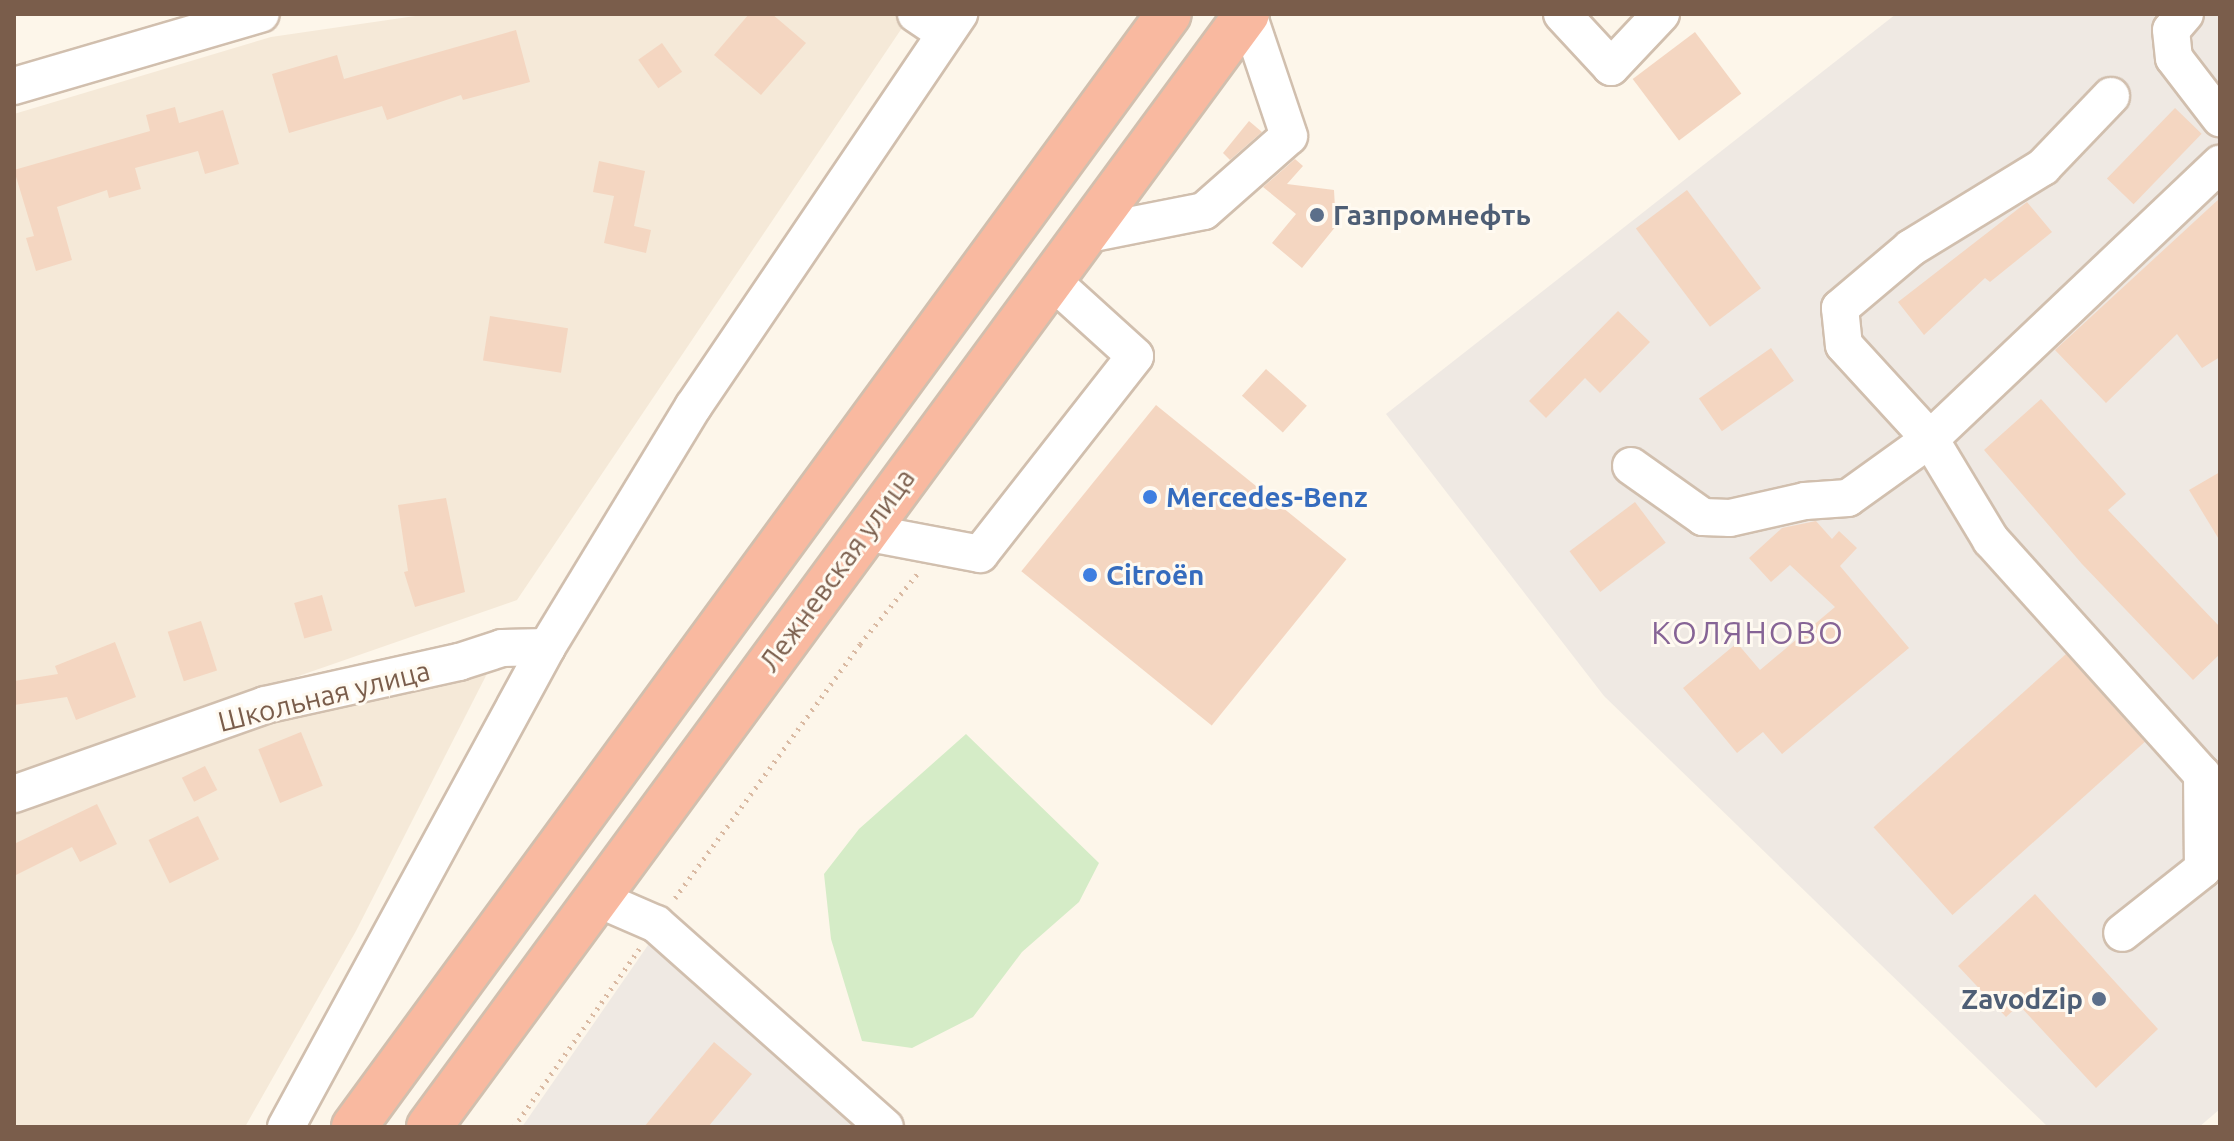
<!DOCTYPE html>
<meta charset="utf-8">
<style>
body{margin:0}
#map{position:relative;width:2234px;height:1141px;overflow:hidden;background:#fdf6ea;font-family:Ubuntu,sans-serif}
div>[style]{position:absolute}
.residential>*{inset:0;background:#f5e9d8}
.industrial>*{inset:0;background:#efe9e3}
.green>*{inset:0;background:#d5ecc7}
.building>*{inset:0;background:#f4d6c1;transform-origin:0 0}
.path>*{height:5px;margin-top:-2.5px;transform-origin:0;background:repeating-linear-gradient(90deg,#dabaa3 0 2px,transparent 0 8px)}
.roads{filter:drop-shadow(2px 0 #d1bfae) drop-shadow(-2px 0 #d1bfae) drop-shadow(0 2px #d1bfae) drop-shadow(0 -2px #d1bfae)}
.minor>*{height:36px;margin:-18px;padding:0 18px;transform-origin:18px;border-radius:18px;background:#fff}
.highway>*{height:44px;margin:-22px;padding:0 22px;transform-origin:22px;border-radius:22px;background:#f9b9a0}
.dots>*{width:22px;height:22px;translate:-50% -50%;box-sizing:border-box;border:4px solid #fffaf1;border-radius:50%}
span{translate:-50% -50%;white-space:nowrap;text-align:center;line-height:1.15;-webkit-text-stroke:6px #fffaf1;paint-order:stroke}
.service-label{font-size:28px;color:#4e5e75;font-weight:700}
.left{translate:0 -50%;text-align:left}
.right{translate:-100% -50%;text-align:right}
.shop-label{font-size:28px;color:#366cbe;font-weight:700}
.street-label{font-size:28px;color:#7a5d4b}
.quarter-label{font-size:32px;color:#866496;letter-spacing:2px}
.frame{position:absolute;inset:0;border:16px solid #7a5d4b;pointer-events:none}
</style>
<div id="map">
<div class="residential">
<i style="clip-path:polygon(429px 14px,897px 14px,908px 19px,517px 600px,14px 775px,14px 114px,271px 37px)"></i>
<i style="clip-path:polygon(495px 658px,356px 931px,245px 1127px,14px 1127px,14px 809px,213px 736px)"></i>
</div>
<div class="industrial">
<i style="clip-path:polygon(1896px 14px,2220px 14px,2220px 1109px,2199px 1127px,2048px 1127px,1604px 696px,1386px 414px)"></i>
<i style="clip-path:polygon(655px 935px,868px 1127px,522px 1127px)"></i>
</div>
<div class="green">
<i style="clip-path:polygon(966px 734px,1099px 863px,1079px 902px,1022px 952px,973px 1017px,912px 1048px,862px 1041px,831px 939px,824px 874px,859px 829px)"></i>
</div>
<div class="building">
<i style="clip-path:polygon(749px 14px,772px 14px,806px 43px,761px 95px,714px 55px)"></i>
<i style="clip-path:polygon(516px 30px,530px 82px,463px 100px,461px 95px,387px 120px,382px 106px,289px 133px,272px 74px,337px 55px,344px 79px)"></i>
<i style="left:1695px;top:32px;width:77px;height:78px;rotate:53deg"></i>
<i style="left:662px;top:43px;width:35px;height:29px;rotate:55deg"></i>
<i style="clip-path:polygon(175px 107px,179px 123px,223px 110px,239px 164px,205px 174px,198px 151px,135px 168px,141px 189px,109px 198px,107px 190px,57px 207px,72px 260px,36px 271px,26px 238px,34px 236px,14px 170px,150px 131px,146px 115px)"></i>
<i style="left:2175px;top:108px;width:37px;height:98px;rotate:44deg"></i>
<i style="clip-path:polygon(1249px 121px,1262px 132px,1230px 160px,1223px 153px)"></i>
<i style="clip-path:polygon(1295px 159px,1303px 166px,1287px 184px,1334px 190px,1336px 226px,1302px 268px,1272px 243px,1296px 214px,1263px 187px)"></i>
<i style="clip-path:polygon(599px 161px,645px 171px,634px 226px,651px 230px,646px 253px,604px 243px,614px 196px,593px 192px)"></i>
<i style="left:1687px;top:190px;width:123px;height:64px;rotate:53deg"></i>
<i style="clip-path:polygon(2220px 198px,2220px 357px,2202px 368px,2177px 334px,2106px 403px,2055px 350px)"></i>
<i style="clip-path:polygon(2027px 202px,2052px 232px,1990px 282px,1985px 278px,1924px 335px,1898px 302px)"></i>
<i style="clip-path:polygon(1618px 311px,1650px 342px,1600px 393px,1585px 378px,1546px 418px,1529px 401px)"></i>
<i style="left:490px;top:316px;width:79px;height:45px;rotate:9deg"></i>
<i style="left:1771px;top:348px;width:40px;height:88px;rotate:55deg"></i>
<i style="left:1266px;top:369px;width:55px;height:36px;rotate:42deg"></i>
<i style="clip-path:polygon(2041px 399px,2126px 494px,2108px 510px,2220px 627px,2220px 654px,2193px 680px,2082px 564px,1984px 450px)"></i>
<i style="left:1156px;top:405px;width:245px;height:214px;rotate:39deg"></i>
<i style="clip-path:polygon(2220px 472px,2220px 541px,2189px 490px)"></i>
<i style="clip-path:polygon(446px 498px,465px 592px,415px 607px,404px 572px,408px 571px,398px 505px)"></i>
<i style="left:1635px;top:502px;width:51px;height:82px;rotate:53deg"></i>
<i style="clip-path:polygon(1816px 521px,1832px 539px,1839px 531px,1857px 548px,1840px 566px,1909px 648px,1782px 754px,1763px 732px,1737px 753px,1683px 688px,1737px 643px,1760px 670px,1835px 607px,1790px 565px,1771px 582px,1749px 558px,1782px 528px)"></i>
<i style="left:322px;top:595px;width:37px;height:29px;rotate:74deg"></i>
<i style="left:201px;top:621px;width:52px;height:35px;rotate:72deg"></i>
<i style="clip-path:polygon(115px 642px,136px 697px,76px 720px,67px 697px,14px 705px,14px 681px,58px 674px,55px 666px)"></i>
<i style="left:2066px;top:654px;width:118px;height:259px;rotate:48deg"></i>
<i style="left:301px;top:732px;width:58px;height:46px;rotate:68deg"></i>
<i style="left:205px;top:766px;width:27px;height:26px;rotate:63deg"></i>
<i style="clip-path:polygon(97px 804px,117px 844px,80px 862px,72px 847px,14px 876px,14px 844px)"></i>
<i style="left:198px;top:816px;width:48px;height:55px;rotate:64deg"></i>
<i style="clip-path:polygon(2035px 894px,2158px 1029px,2096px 1088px,2019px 1005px,2006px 1017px,1958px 966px)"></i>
<i style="clip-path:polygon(714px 1042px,752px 1074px,708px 1127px,644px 1127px)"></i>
</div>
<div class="path">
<i style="left:675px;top:898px;width:314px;rotate:-53.9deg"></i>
<i style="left:860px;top:644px;width:92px;rotate:-50.8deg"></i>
<i style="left:514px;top:1127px;width:218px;rotate:-54.9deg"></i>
</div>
<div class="roads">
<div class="minor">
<i style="left:916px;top:14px;width:34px;rotate:34deg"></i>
<i style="left:1562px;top:14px;width:72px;rotate:47.2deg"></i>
<i style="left:1611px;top:67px;width:73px;rotate:-46.7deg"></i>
<i style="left:2185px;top:14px;width:21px;rotate:131deg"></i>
<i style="left:2171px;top:30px;width:28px;rotate:84deg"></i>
<i style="left:2174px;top:58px;width:76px;rotate:52.5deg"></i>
<i style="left:14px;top:86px;width:257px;rotate:-16.3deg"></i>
<i style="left:2111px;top:96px;width:98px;rotate:133.8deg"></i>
<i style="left:2043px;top:167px;width:155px;rotate:148.5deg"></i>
<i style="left:1911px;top:248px;width:93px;rotate:139.8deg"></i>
<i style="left:1840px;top:308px;width:37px;rotate:84deg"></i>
<i style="left:1844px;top:345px;width:127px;rotate:47.5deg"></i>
<i style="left:1930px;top:439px;width:118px;rotate:58.9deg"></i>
<i style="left:1991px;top:540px;width:315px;rotate:48deg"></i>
<i style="left:2202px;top:774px;width:95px;rotate:89.4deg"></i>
<i style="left:2203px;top:869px;width:103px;rotate:141.7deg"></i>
<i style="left:1083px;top:235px;width:123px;rotate:-11.2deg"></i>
<i style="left:1204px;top:211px;width:113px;rotate:-41.4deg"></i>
<i style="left:1289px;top:136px;width:129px;rotate:-108.6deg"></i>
<i style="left:1631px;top:466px;width:88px;rotate:35.3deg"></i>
<i style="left:1703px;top:517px;width:27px;rotate:2deg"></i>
<i style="left:1730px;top:518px;width:77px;rotate:-12.8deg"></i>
<i style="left:1805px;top:501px;width:43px;rotate:-4deg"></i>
<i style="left:1848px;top:498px;width:101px;rotate:-35.7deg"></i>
<i style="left:1930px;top:439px;width:400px;rotate:-43.5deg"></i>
<i style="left:864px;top:532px;width:118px;rotate:10.7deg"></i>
<i style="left:980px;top:554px;width:251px;rotate:-51.9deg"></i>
<i style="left:1135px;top:356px;width:115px;rotate:-137.8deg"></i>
<i style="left:14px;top:794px;width:266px;rotate:-19.5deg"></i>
<i style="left:265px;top:705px;width:199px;rotate:-12.5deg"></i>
<i style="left:459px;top:662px;width:45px;rotate:-18deg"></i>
<i style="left:502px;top:648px;width:45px;rotate:-1.3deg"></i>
<i style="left:596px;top:898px;width:65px;rotate:23.4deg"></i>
<i style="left:656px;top:924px;width:306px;rotate:41.6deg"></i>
<i style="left:286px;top:1127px;width:546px;rotate:-61.46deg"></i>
<i style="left:547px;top:647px;width:281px;rotate:-58.7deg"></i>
<i style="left:693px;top:407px;width:475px;rotate:-55.9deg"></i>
</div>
<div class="highway">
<i style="left:354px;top:1127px;width:1379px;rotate:-53.79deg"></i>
<i style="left:429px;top:1127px;width:1381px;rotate:-53.69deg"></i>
</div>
</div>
<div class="dots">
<i style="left:1317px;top:215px;background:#5c6f8a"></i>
<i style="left:1150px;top:497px;background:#3f7fe0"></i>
<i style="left:1090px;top:575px;background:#3f7fe0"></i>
<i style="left:2099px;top:999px;background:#5c6f8a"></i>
</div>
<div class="service-label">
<span class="left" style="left:1333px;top:215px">Газпромнефть</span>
<span class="right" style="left:2083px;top:999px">ZavodZip</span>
</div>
<div class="shop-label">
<span class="left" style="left:1166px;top:497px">Mercedes-Benz</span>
<span class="left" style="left:1106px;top:575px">Citroën</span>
</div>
<div class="street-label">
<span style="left:837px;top:570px;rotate:-54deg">Лежневская улица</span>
<span style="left:324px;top:696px;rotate:-14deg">Школьная улица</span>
</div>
<div class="quarter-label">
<span style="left:1748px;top:632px">КОЛЯНОВО</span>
</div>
<div class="frame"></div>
</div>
